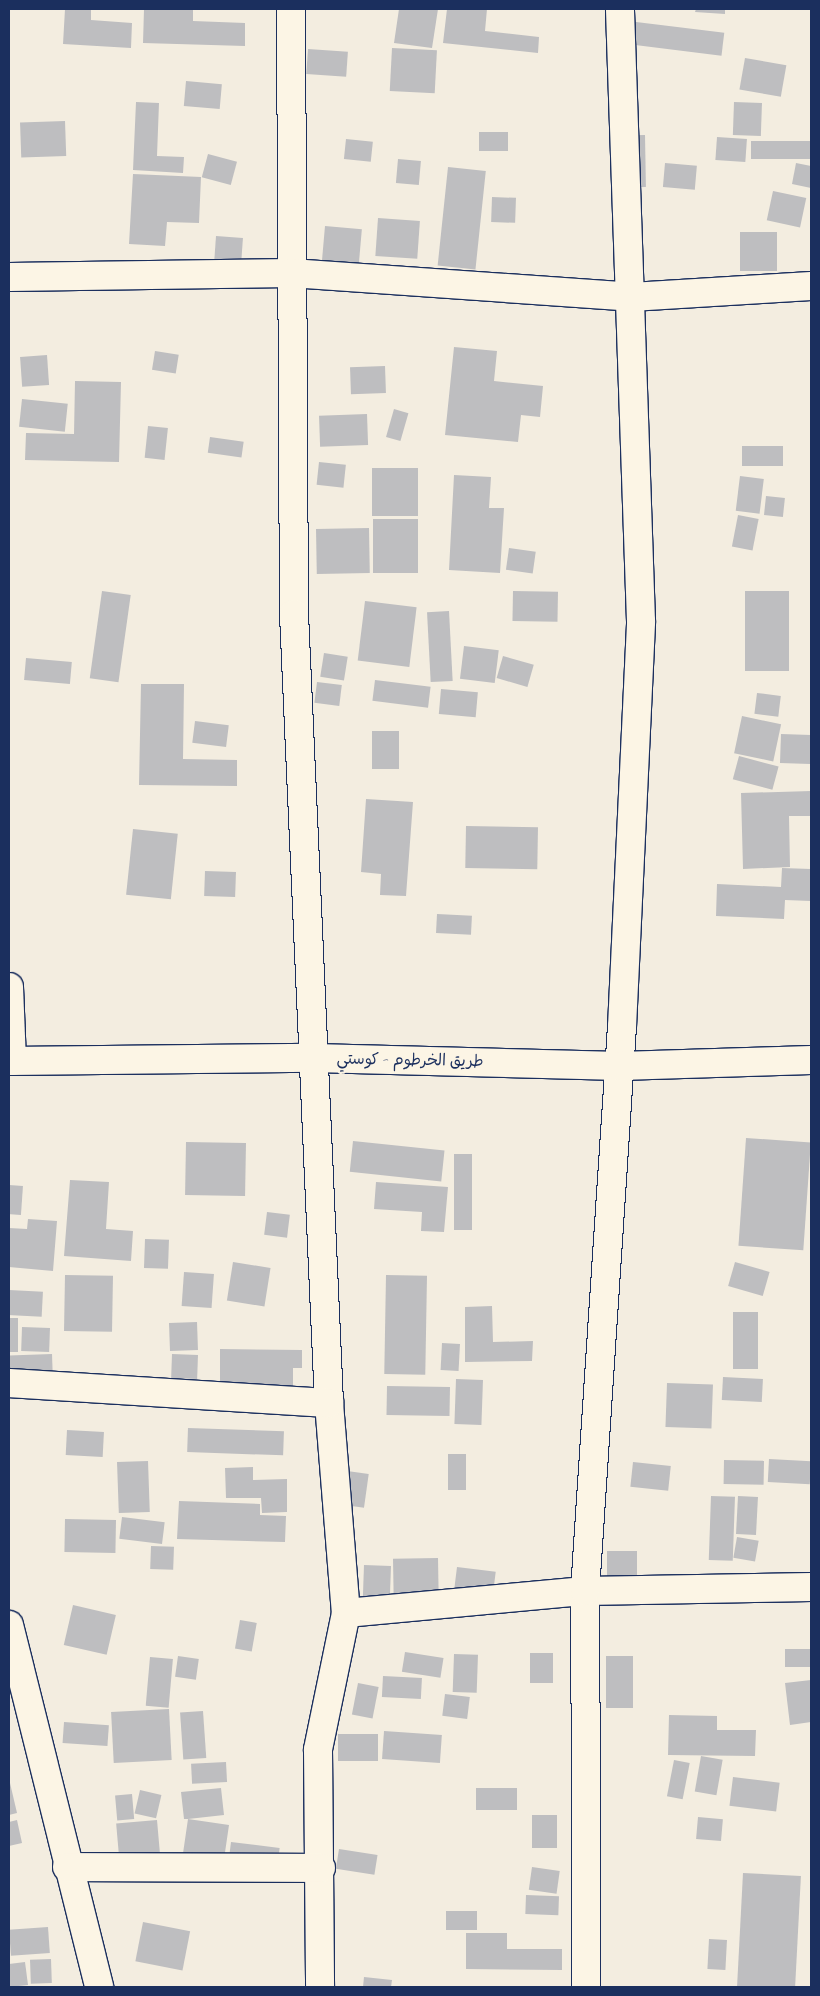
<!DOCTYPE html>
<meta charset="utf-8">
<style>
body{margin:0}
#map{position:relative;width:820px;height:1996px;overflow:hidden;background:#f3ede0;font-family:"Indie Flower","Playpen Sans Arabic",sans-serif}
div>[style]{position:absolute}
.building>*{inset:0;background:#bebec0;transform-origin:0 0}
.roads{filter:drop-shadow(1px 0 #1b2f5e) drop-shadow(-1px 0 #1b2f5e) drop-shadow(0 1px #1b2f5e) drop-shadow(0 -1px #1b2f5e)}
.minor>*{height:28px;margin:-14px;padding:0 14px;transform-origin:14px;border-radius:14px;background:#fcf5e5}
.trunk>*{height:28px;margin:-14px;padding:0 14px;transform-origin:14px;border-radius:14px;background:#fcf5e5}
span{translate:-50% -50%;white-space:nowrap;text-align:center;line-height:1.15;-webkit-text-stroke:4.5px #fcf5e5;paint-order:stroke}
.street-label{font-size:16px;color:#1b2f5e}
.frame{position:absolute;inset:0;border:10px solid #1b2f5e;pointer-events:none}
</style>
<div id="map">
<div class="building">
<i style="clip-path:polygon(65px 9px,91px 9px,91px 20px,132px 23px,131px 48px,63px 44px)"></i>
<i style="clip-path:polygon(144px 9px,193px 9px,193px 21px,245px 23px,245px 46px,143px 43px)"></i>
<i style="clip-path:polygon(399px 9px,438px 9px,432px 48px,394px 43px)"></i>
<i style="clip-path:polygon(447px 9px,487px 9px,485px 31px,539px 37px,538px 53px,443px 43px)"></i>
<i style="clip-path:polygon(696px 9px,725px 9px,725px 14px,695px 12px)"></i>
<i style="left:628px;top:21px;width:97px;height:23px;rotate:7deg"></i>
<i style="left:392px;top:48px;width:45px;height:43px;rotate:3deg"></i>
<i style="left:308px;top:49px;width:40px;height:25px;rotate:4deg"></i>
<i style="left:745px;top:58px;width:42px;height:32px;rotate:10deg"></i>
<i style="left:186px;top:81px;width:36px;height:25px;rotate:5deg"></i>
<i style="clip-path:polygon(136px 102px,159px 103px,157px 156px,184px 157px,183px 173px,133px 170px)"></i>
<i style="left:734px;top:102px;width:28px;height:33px;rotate:2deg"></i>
<i style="left:65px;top:121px;width:35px;height:45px;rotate:88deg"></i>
<i style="left:479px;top:132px;width:29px;height:19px"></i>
<i style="left:645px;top:135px;width:52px;height:29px;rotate:89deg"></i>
<i style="left:717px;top:137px;width:30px;height:23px;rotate:4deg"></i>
<i style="left:346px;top:139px;width:27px;height:20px;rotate:6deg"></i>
<i style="left:751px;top:141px;width:59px;height:18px"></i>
<i style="left:208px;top:154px;width:30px;height:24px;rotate:15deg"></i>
<i style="left:398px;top:159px;width:23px;height:24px;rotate:5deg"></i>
<i style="left:665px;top:163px;width:32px;height:24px;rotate:5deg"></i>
<i style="clip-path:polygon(796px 163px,811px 166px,811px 188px,792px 184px)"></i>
<i style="left:448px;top:167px;width:38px;height:99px;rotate:6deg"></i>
<i style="clip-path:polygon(133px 174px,201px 177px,199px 223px,167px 222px,165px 246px,129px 244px)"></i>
<i style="left:773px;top:191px;width:34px;height:30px;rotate:12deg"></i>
<i style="left:492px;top:197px;width:24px;height:25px;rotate:2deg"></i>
<i style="left:378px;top:218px;width:42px;height:38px;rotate:4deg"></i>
<i style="left:325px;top:226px;width:37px;height:41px;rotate:5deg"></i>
<i style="left:777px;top:232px;width:39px;height:37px;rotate:90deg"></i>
<i style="left:216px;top:236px;width:27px;height:51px;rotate:4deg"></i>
<i style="clip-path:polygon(454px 347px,497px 351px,494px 381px,543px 386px,540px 417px,521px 415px,518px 442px,445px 435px)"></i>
<i style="left:155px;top:351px;width:24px;height:19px;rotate:9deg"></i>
<i style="left:47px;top:355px;width:30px;height:27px;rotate:86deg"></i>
<i style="left:385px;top:366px;width:27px;height:35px;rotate:88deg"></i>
<i style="clip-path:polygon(75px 381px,121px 382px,119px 462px,25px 460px,26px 433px,74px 434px)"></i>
<i style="left:22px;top:399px;width:46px;height:28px;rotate:6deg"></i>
<i style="left:394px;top:409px;width:15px;height:29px;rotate:16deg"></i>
<i style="left:367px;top:414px;width:31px;height:48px;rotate:88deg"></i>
<i style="left:148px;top:426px;width:20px;height:32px;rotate:6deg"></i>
<i style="left:210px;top:437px;width:34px;height:16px;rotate:8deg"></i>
<i style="left:742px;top:446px;width:41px;height:20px"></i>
<i style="left:319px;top:462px;width:27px;height:23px;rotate:6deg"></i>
<i style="left:372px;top:468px;width:46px;height:48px"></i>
<i style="clip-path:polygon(454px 475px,491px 477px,489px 508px,504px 508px,500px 573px,449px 570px)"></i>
<i style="left:740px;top:476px;width:24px;height:35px;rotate:7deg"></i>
<i style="left:766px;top:496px;width:19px;height:19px;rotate:6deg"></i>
<i style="left:738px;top:515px;width:21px;height:32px;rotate:11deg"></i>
<i style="left:418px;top:519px;width:54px;height:45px;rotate:90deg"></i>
<i style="left:369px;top:528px;width:45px;height:53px;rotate:89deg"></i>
<i style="left:509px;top:548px;width:27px;height:22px;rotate:8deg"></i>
<i style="left:102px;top:591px;width:29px;height:88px;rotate:8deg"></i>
<i style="left:513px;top:591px;width:45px;height:30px;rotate:1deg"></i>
<i style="left:745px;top:591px;width:44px;height:80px"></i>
<i style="left:365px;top:601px;width:52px;height:60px;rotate:7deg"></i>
<i style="left:449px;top:611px;width:70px;height:22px;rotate:87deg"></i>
<i style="left:464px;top:646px;width:35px;height:33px;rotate:7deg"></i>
<i style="left:324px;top:653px;width:24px;height:24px;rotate:9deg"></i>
<i style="left:503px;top:656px;width:32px;height:23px;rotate:16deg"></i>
<i style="left:26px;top:658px;width:46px;height:22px;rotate:5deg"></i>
<i style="left:375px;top:680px;width:56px;height:21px;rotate:7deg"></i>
<i style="left:317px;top:682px;width:25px;height:21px;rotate:7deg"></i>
<i style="clip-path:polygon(141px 684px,184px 684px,183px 759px,237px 760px,237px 786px,139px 785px)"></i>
<i style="left:441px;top:689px;width:37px;height:25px;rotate:5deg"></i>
<i style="left:757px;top:693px;width:24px;height:21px;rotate:7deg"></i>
<i style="left:742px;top:716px;width:40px;height:38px;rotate:12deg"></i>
<i style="left:195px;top:721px;width:34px;height:22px;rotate:7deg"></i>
<i style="left:372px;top:731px;width:27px;height:38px"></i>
<i style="left:781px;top:734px;width:30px;height:29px;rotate:2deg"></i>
<i style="left:739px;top:756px;width:41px;height:24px;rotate:15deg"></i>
<i style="clip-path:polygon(811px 791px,811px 816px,789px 816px,790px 867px,743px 869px,741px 793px)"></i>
<i style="clip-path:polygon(366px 799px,413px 802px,406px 896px,380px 895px,381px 874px,361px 872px)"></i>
<i style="left:466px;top:826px;width:72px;height:42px;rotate:1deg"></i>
<i style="left:133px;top:829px;width:45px;height:66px;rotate:6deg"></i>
<i style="clip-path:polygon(782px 868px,811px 869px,811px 901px,785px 900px,784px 919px,716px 916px,717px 884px,781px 887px)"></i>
<i style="left:205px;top:871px;width:31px;height:25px;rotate:2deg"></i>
<i style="left:437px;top:914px;width:35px;height:19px;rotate:3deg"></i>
<i style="left:746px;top:1138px;width:65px;height:108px;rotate:4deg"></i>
<i style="left:353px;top:1141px;width:92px;height:31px;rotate:6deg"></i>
<i style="left:186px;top:1142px;width:60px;height:53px;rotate:1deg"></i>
<i style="left:454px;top:1154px;width:18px;height:76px"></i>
<i style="clip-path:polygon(70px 1180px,109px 1182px,106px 1229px,133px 1231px,131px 1261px,64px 1256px)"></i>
<i style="clip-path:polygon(376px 1182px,448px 1187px,444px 1232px,421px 1231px,422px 1212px,374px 1209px)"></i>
<i style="left:9px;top:1185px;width:14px;height:29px;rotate:4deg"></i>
<i style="left:267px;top:1212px;width:23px;height:23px;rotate:7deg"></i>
<i style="clip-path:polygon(28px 1219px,57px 1221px,53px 1271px,9px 1267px,9px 1228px,27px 1229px)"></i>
<i style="left:145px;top:1239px;width:24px;height:29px;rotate:2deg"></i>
<i style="left:233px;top:1262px;width:38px;height:39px;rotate:9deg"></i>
<i style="left:735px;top:1262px;width:36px;height:25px;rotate:16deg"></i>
<i style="left:184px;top:1272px;width:30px;height:34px;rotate:4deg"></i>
<i style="left:65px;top:1275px;width:48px;height:56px;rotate:1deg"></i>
<i style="left:386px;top:1275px;width:41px;height:99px;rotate:1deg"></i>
<i style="left:9px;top:1290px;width:34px;height:25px;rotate:3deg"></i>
<i style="clip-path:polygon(492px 1306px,493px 1342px,533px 1341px,532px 1361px,465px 1362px,465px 1307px)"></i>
<i style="left:733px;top:1312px;width:25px;height:57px"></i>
<i style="left:9px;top:1318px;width:9px;height:34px"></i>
<i style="left:197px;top:1322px;width:28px;height:28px;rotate:88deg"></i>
<i style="left:22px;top:1327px;width:28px;height:24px;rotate:2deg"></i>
<i style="left:442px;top:1343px;width:18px;height:27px;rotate:3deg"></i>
<i style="clip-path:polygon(220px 1349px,302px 1350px,302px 1368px,293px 1368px,293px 1396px,220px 1395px)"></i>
<i style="left:52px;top:1354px;width:23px;height:43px;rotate:88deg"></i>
<i style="left:172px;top:1354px;width:26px;height:24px;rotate:2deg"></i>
<i style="left:723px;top:1377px;width:40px;height:23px;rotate:3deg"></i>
<i style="left:456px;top:1379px;width:27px;height:45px;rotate:2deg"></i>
<i style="left:667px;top:1383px;width:46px;height:44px;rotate:2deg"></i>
<i style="left:387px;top:1386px;width:63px;height:29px;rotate:1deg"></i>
<i style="left:188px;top:1428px;width:96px;height:24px;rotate:2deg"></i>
<i style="left:67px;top:1430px;width:37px;height:25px;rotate:3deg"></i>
<i style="left:448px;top:1454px;width:18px;height:36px"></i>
<i style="left:769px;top:1459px;width:42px;height:23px;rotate:3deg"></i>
<i style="left:724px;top:1460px;width:40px;height:24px;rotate:1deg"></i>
<i style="left:148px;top:1461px;width:51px;height:31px;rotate:88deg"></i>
<i style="left:633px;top:1462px;width:38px;height:25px;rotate:6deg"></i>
<i style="clip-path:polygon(253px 1467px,253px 1480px,287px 1479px,287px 1512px,262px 1513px,261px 1498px,226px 1498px,225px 1468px)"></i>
<i style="left:340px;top:1470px;width:29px;height:34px;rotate:8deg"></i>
<i style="left:711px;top:1496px;width:24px;height:64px;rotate:2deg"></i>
<i style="left:738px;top:1496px;width:20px;height:38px;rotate:3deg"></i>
<i style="clip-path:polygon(179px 1501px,260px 1504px,260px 1515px,286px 1516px,285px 1542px,177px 1539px)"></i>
<i style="left:122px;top:1517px;width:43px;height:22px;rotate:7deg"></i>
<i style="left:65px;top:1519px;width:51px;height:33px;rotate:1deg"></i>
<i style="left:737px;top:1537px;width:22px;height:21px;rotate:10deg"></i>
<i style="left:151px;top:1546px;width:23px;height:23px;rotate:2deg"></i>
<i style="left:607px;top:1551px;width:30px;height:44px"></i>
<i style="left:438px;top:1558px;width:40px;height:45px;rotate:89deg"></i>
<i style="left:364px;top:1565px;width:27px;height:33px;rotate:2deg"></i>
<i style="left:457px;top:1567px;width:39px;height:27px;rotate:7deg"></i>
<i style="left:73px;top:1605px;width:44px;height:41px;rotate:13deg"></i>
<i style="left:240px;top:1620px;width:17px;height:29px;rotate:10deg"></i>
<i style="left:785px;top:1649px;width:26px;height:18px"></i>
<i style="left:405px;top:1652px;width:39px;height:20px;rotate:9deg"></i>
<i style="left:530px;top:1653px;width:23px;height:30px"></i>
<i style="left:454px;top:1654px;width:24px;height:38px;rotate:2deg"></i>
<i style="left:178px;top:1656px;width:21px;height:21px;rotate:8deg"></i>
<i style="left:606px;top:1656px;width:27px;height:52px"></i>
<i style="left:150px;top:1657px;width:23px;height:49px;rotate:5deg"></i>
<i style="left:383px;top:1676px;width:39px;height:21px;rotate:3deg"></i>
<i style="clip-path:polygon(811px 1680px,811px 1722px,790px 1725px,785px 1683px)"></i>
<i style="left:358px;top:1683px;width:21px;height:32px;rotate:11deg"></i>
<i style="left:445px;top:1694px;width:25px;height:22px;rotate:7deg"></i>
<i style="left:169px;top:1709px;width:51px;height:58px;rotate:87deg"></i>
<i style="left:203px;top:1711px;width:47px;height:23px;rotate:86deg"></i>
<i style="clip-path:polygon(669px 1715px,717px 1716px,717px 1730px,756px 1730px,755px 1756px,668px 1755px)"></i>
<i style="left:64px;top:1722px;width:45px;height:21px;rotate:4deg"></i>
<i style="left:384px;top:1731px;width:58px;height:28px;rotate:4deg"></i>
<i style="left:338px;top:1734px;width:40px;height:27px"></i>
<i style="left:701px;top:1756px;width:22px;height:36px;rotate:10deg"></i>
<i style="left:674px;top:1760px;width:16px;height:37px;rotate:11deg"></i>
<i style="left:226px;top:1762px;width:20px;height:35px;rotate:87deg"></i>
<i style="left:733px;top:1777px;width:47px;height:29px;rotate:7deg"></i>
<i style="clip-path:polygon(10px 1783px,17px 1813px,9px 1815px,9px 1784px)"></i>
<i style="clip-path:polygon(221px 1788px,224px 1815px,188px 1819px,229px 1825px,222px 1873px,181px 1867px,188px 1819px,184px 1819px,181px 1792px)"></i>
<i style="left:476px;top:1788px;width:41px;height:22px"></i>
<i style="left:140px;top:1790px;width:22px;height:24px;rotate:13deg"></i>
<i style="left:132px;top:1794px;width:25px;height:17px;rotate:85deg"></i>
<i style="left:532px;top:1815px;width:25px;height:33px"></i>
<i style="left:698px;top:1817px;width:25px;height:22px;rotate:5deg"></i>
<i style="clip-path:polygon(17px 1820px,22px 1843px,9px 1846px,9px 1822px)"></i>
<i style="left:157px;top:1820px;width:50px;height:41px;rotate:85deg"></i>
<i style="left:231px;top:1842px;width:49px;height:26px;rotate:7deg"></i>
<i style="left:339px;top:1849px;width:39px;height:20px;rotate:9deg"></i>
<i style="left:532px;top:1867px;width:28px;height:23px;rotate:8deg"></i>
<i style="left:743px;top:1873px;width:58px;height:114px;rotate:3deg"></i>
<i style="left:526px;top:1895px;width:33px;height:19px;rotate:2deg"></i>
<i style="left:446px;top:1911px;width:31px;height:19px"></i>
<i style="left:143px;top:1922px;width:48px;height:40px;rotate:11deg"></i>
<i style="left:48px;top:1927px;width:26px;height:39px;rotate:86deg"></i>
<i style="clip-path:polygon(466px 1933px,507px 1933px,507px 1949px,562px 1949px,562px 1970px,466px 1969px)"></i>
<i style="left:709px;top:1939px;width:18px;height:30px;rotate:3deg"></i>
<i style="left:51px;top:1959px;width:24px;height:21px;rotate:88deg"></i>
<i style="clip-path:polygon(25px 1962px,28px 1985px,9px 1987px,9px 1964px)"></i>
<i style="clip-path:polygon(364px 1977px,392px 1980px,391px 1987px,363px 1987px)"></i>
</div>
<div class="roads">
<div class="minor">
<i style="left:291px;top:9px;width:605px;rotate:89.72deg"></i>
<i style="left:294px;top:614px;width:790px;rotate:87.46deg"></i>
<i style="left:329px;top:1403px;width:211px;rotate:85.4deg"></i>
<i style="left:346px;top:1613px;width:140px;rotate:101.6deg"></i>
<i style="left:318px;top:1750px;width:237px;rotate:89.5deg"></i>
<i style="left:9px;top:277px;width:282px;rotate:-0.8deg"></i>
<i style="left:291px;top:273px;width:341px;rotate:4deg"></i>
<i style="left:631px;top:297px;width:180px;rotate:-3.5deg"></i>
<i style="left:9px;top:987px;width:74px;rotate:87.7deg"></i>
<i style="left:9px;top:1383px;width:321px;rotate:3.6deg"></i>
<i style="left:346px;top:1613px;width:240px;rotate:-5.3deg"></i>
<i style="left:585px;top:1591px;width:226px;rotate:-1deg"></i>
<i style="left:9px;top:1625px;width:373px;rotate:76deg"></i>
<i style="left:67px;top:1867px;width:254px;rotate:0.2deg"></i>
<i style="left:586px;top:1987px;width:396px;rotate:-90.1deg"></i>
<i style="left:585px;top:1591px;width:565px;rotate:-86.25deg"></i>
<i style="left:622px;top:1027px;width:406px;rotate:-87.3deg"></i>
<i style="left:641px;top:621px;width:612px;rotate:-91.97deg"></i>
</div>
<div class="trunk">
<i style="left:9px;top:1061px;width:305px;rotate:-0.6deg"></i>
<i style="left:314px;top:1058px;width:306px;rotate:1.5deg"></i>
<i style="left:620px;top:1066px;width:191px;rotate:-1.8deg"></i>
</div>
</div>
<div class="street-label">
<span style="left:410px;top:1061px;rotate:1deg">طريق الخرطوم - كوستي</span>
</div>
<div class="frame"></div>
</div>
